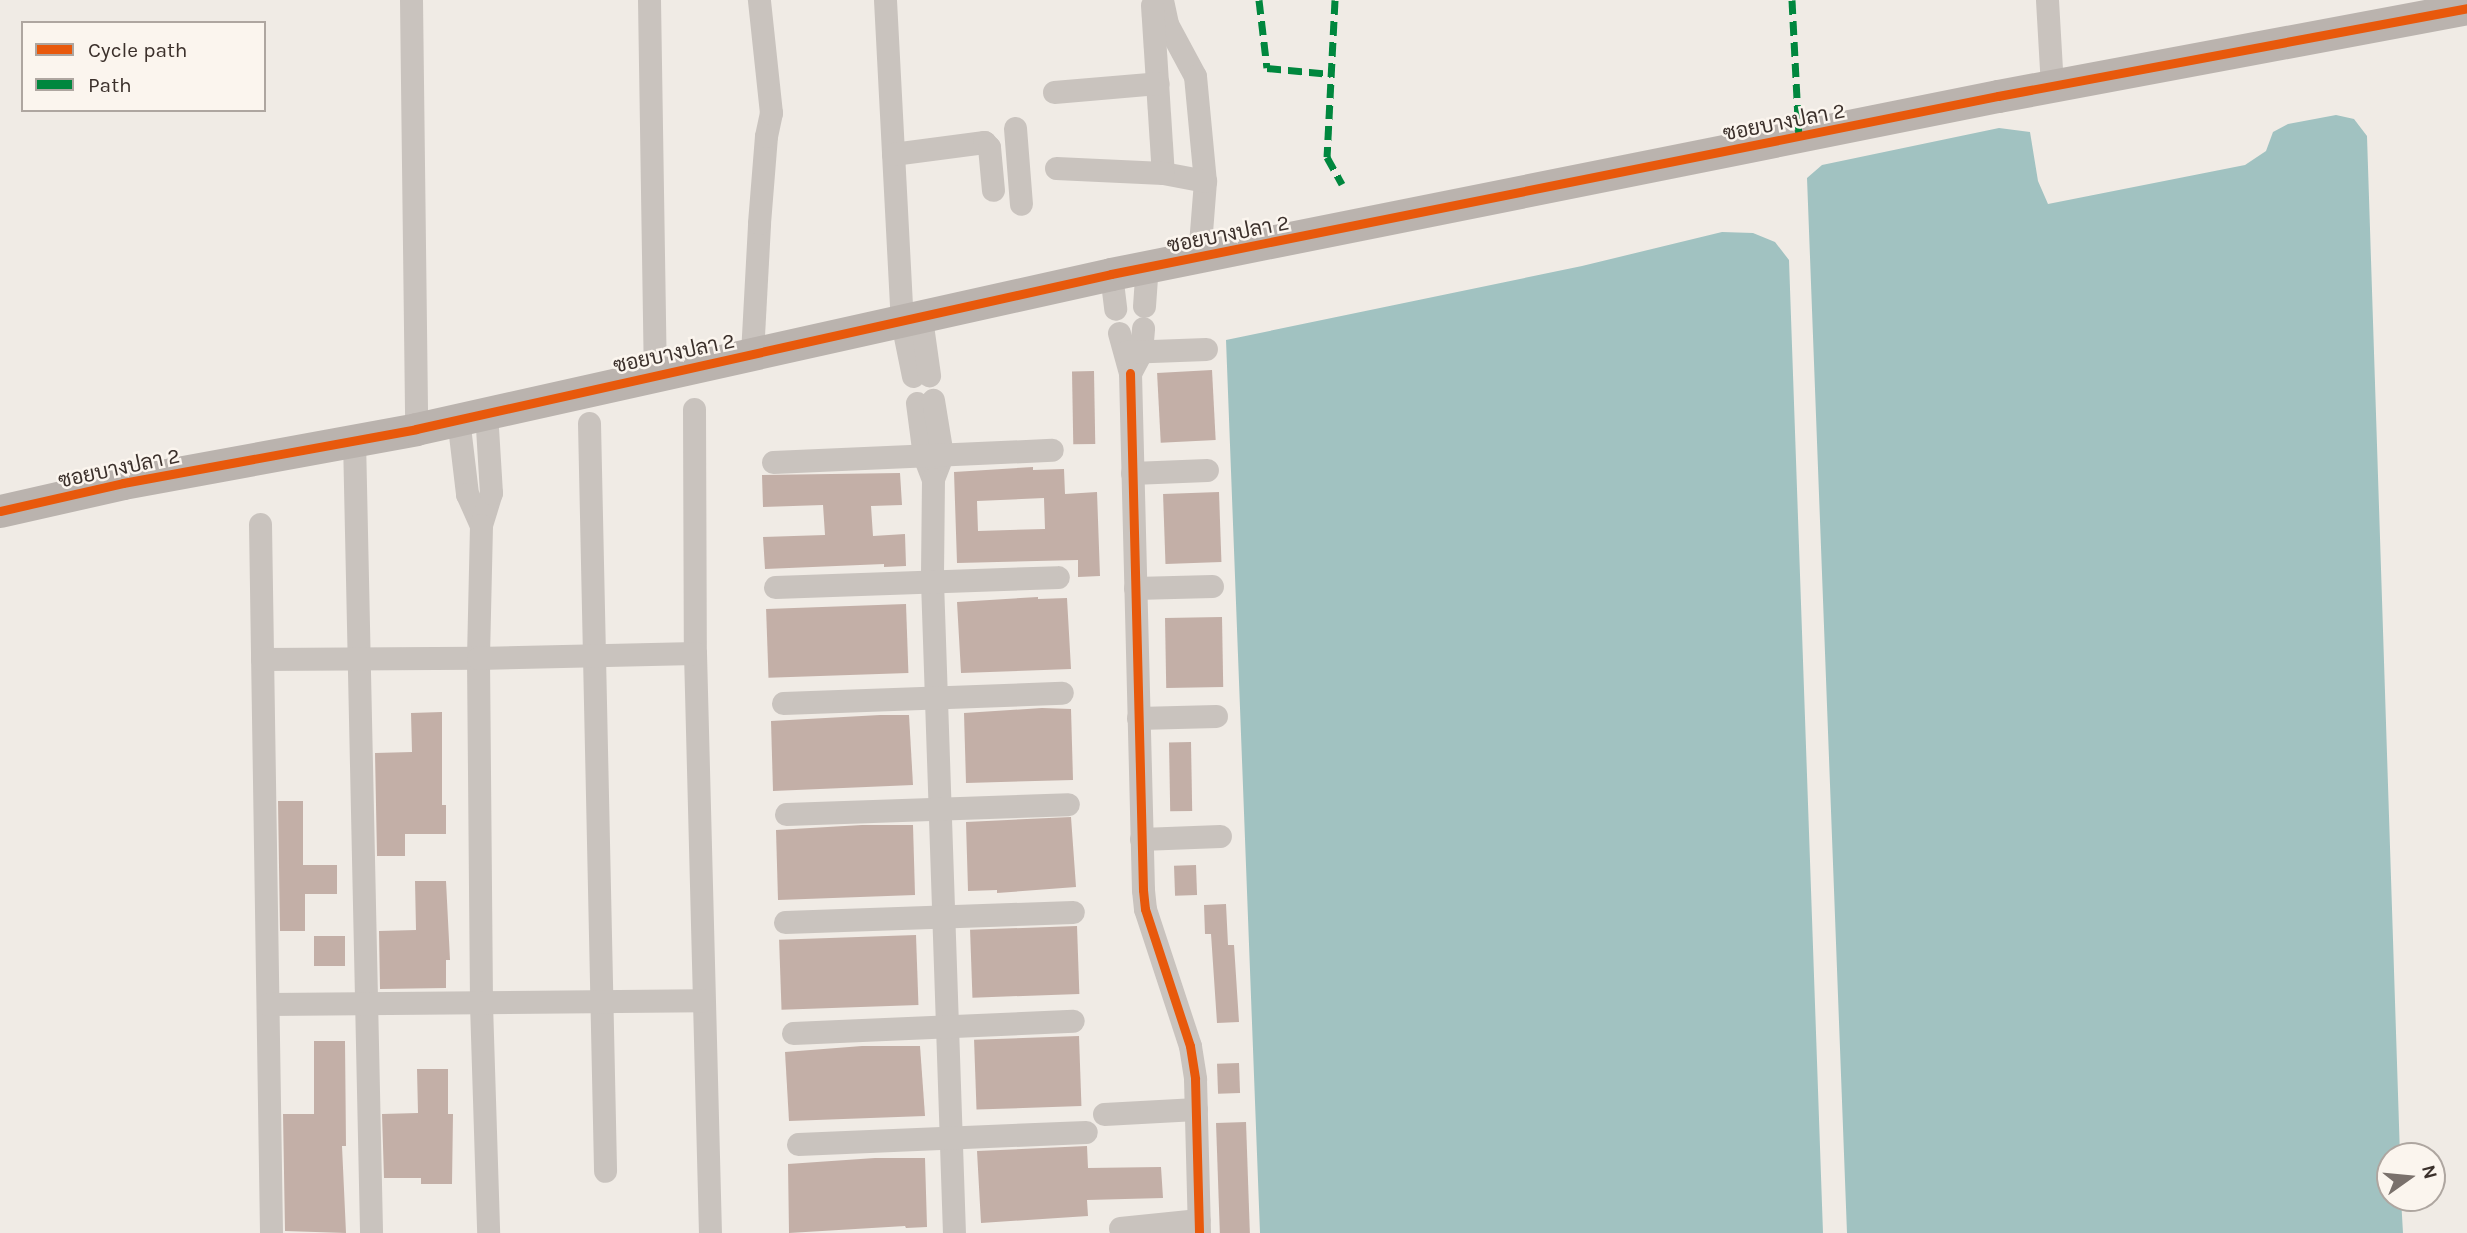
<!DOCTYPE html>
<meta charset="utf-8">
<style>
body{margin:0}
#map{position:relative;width:2467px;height:1233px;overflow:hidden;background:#f0ebe5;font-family:Karla,Sarabun,sans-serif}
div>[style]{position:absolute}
.water>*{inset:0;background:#a1c2c1}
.building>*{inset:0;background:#c3afa7;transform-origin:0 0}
.street>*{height:23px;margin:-11.5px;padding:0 11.5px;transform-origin:11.5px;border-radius:11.5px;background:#c9c3be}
.secondary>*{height:33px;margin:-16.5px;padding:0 16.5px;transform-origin:16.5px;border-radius:16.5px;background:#bab3ae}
.quiet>*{height:7px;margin-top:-3.5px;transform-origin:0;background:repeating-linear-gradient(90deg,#00873e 0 14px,transparent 0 21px)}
.cycleway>*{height:9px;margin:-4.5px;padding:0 4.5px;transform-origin:4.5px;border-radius:4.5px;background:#e8590c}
span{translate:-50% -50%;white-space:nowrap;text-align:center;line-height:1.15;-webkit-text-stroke:5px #fbf5ee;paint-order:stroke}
.street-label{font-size:21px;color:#3b302b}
.legend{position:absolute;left:21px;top:21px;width:245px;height:91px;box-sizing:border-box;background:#fbf5ee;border:2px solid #aea6a0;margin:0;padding:9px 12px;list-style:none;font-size:21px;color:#3b302b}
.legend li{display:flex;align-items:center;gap:14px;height:35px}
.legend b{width:35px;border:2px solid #aea6a0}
.north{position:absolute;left:2376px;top:1142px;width:70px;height:70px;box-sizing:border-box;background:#fbf5ee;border:2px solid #aea6a0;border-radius:50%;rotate:75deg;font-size:19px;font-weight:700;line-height:28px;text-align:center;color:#3b302b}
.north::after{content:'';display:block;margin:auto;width:24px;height:32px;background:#7a716c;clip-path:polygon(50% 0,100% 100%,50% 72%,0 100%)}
</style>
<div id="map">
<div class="water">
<i style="clip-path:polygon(2336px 115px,2354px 119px,2367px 136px,2400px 1156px,2390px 1156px,2390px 1198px,2401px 1198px,2403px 1233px,1847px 1233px,1807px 178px,1822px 165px,1999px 128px,2030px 132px,2038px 181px,2048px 204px,2245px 165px,2266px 151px,2273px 132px,2288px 124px)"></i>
<i style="clip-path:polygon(1722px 232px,1753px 233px,1775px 242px,1789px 260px,1823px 1233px,1260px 1233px,1226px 340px,1582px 266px)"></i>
</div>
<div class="building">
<i style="left:1212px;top:370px;width:70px;height:55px;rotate:87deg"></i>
<i style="left:1094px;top:371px;width:73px;height:22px;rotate:89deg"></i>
<i style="clip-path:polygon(evenodd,1033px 467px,1033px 470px,1064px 469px,1065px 494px,1097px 492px,1100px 576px,1078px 577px,1078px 560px,957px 563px,954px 472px,1033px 467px,1044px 498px,1045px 529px,978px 531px,977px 501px,1044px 498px)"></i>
<i style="clip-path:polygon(900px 473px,902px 505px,871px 506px,873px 536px,905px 534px,906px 566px,884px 567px,884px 564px,765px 569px,763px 537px,825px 535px,823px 505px,763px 507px,762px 475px)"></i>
<i style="left:1219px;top:492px;width:70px;height:56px;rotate:88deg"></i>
<i style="clip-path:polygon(1038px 597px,1038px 599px,1067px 598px,1071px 669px,961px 673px,957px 602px)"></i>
<i style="left:906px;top:604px;width:69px;height:140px;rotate:88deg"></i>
<i style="left:1222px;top:617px;width:70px;height:57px;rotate:89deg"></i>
<i style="clip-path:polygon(1042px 708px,1071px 709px,1073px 780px,966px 783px,964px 713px)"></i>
<i style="clip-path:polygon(442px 712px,442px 805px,446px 805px,446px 834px,405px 834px,405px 856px,377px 856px,375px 753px,412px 752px,411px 713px)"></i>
<i style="clip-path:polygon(880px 715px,909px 715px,913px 785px,773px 791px,771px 721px)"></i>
<i style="left:1191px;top:742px;width:69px;height:22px;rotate:89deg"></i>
<i style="clip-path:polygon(278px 801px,303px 801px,303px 865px,337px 865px,337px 894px,305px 894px,305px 931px,280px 931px)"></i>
<i style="clip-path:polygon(1071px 817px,1076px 887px,997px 893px,997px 890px,968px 891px,966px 822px)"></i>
<i style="clip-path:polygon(862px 825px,913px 825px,915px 895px,778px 900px,776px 830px)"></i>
<i style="left:1196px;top:865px;width:30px;height:22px;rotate:88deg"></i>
<i style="clip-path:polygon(415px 881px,446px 881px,450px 960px,446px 960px,446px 988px,380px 989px,379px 931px,416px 930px)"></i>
<i style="clip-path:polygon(1226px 904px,1228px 945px,1234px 945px,1239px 1022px,1217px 1023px,1211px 934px,1205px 934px,1204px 905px)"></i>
<i style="left:1077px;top:926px;width:68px;height:107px;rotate:88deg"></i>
<i style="left:916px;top:935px;width:70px;height:137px;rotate:88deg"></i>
<i style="left:314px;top:936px;width:31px;height:30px"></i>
<i style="left:1079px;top:1036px;width:70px;height:105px;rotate:88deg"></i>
<i style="clip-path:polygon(314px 1041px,345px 1041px,346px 1146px,342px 1146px,346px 1233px,285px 1231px,283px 1114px,314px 1114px)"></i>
<i style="clip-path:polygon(862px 1046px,920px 1046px,925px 1116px,789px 1121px,785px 1052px)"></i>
<i style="left:1239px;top:1063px;width:30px;height:22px;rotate:88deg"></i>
<i style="clip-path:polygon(417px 1069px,448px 1069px,448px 1114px,453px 1114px,452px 1184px,421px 1184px,421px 1178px,384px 1178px,382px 1114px,418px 1113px)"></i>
<i style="left:1246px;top:1122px;width:111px;height:30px;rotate:88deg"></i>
<i style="clip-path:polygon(1087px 1146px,1088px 1168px,1161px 1167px,1163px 1198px,1087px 1200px,1088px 1216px,981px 1223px,977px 1151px)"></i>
<i style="clip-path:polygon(875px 1158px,925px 1158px,927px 1227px,906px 1228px,905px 1226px,789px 1233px,788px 1164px)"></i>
</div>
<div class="street">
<i style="left:411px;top:0;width:429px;rotate:89.3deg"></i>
<i style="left:649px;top:0;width:375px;rotate:89.1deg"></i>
<i style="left:885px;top:0;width:322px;rotate:87deg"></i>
<i style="left:902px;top:322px;width:55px;rotate:78.5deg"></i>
<i style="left:1162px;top:0;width:25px;rotate:78deg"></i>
<i style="left:1167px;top:24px;width:59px;rotate:61.7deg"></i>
<i style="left:1195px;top:76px;width:105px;rotate:84.6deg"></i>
<i style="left:1205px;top:181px;width:77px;rotate:94.5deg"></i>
<i style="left:2047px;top:0;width:86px;rotate:86.7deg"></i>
<i style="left:1152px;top:5px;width:168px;rotate:86.3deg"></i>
<i style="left:1163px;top:173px;width:43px;rotate:10.8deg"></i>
<i style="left:1054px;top:92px;width:104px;rotate:-4.9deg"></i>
<i style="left:1015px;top:128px;width:76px;rotate:85.5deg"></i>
<i style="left:893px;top:154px;width:92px;rotate:-7.5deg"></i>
<i style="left:984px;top:142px;width:7px;rotate:45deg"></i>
<i style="left:989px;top:147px;width:43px;rotate:84.7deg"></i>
<i style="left:1056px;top:168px;width:107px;rotate:2.7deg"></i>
<i style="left:1111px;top:274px;width:35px;rotate:83deg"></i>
<i style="left:1144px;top:306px;width:39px;rotate:-86deg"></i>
<i style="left:921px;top:318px;width:58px;rotate:82deg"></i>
<i style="left:1119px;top:333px;width:41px;rotate:74.6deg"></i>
<i style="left:1130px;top:373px;width:24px;rotate:-62deg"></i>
<i style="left:1141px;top:352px;width:24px;rotate:-85deg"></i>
<i style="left:1125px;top:352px;width:81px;rotate:-2.1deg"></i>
<i style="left:752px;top:354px;width:131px;rotate:-86.9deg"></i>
<i style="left:759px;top:223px;width:87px;rotate:-85.4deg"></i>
<i style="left:766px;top:136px;width:24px;rotate:-78deg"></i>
<i style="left:771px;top:113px;width:114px;rotate:-96.1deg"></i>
<i style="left:1130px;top:373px;width:517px;rotate:88.56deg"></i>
<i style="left:1143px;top:890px;width:19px;rotate:84deg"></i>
<i style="left:1145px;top:909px;width:144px;rotate:71.8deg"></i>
<i style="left:1190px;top:1046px;width:33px;rotate:81deg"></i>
<i style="left:1195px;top:1079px;width:154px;rotate:88.5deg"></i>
<i style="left:917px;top:403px;width:53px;rotate:82.5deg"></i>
<i style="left:924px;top:456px;width:25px;rotate:69deg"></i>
<i style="left:933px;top:479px;width:26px;rotate:-69deg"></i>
<i style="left:942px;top:455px;width:56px;rotate:-99.3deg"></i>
<i style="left:694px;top:409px;width:244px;rotate:89.8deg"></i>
<i style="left:695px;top:653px;width:580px;rotate:88.52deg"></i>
<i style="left:458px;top:418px;width:77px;rotate:83.2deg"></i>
<i style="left:467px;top:494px;width:34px;rotate:66deg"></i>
<i style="left:481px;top:525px;width:34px;rotate:-73deg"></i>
<i style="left:491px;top:493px;width:81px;rotate:-93.5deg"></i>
<i style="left:589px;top:423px;width:748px;rotate:88.77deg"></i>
<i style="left:354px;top:439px;width:794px;rotate:88.77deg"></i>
<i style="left:773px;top:462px;width:279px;rotate:-2.5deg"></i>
<i style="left:1132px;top:473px;width:75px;rotate:-2.3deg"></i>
<i style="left:933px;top:479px;width:102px;rotate:90.6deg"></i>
<i style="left:932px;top:581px;width:652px;rotate:88.07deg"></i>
<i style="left:260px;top:524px;width:709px;rotate:89.11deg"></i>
<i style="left:481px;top:525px;width:133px;rotate:91.3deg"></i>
<i style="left:478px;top:658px;width:346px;rotate:89.5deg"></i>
<i style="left:481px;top:1004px;width:229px;rotate:88.2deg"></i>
<i style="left:775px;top:587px;width:283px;rotate:-2deg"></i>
<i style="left:1135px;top:588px;width:77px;rotate:-1.5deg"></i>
<i style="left:262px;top:659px;width:216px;rotate:-0.3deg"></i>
<i style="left:478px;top:658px;width:217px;rotate:-1.3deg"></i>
<i style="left:783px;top:703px;width:279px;rotate:-2.1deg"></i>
<i style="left:1138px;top:718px;width:78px;rotate:-1.5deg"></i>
<i style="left:786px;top:814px;width:282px;rotate:-2deg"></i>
<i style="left:1141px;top:839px;width:79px;rotate:-2.2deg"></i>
<i style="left:785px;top:922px;width:288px;rotate:-2deg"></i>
<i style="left:268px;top:1004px;width:434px;rotate:-0.5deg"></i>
<i style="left:793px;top:1033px;width:280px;rotate:-2.5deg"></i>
<i style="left:1104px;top:1114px;width:92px;rotate:-3.1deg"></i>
<i style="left:798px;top:1144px;width:288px;rotate:-2.4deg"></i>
<i style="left:1120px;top:1228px;width:79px;rotate:-5.8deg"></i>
</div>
<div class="secondary">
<i style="left:0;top:511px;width:126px;rotate:-12.8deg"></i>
<i style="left:123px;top:483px;width:298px;rotate:-10.4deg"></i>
<i style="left:416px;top:429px;width:712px;rotate:-12.57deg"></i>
<i style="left:1111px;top:274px;width:905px;rotate:-11.35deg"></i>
<i style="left:1998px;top:96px;width:477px;rotate:-10.6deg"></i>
</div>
<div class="quiet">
<i style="left:1259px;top:0;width:68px;rotate:83.3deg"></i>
<i style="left:1267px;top:68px;width:64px;rotate:5.4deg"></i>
<i style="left:1335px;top:0;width:157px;rotate:92.9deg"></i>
<i style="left:1327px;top:157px;width:31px;rotate:61deg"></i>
<i style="left:1792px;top:0;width:138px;rotate:87.1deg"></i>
</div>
<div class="cycleway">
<i style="left:1130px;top:373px;width:517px;rotate:88.56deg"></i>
<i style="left:1143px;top:890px;width:19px;rotate:84deg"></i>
<i style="left:1145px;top:909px;width:144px;rotate:71.8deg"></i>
<i style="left:1190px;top:1046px;width:33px;rotate:81deg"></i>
<i style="left:1195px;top:1079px;width:154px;rotate:88.5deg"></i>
<i style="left:0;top:511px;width:126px;rotate:-12.8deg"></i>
<i style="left:123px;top:483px;width:298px;rotate:-10.4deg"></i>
<i style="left:416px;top:429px;width:712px;rotate:-12.57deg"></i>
<i style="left:1111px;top:274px;width:905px;rotate:-11.35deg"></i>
<i style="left:1998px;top:96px;width:477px;rotate:-10.6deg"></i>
</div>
<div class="street-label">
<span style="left:1784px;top:122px;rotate:-11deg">ซอยบางปลา 2</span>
<span style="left:1228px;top:234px;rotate:-11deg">ซอยบางปลา 2</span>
<span style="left:674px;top:353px;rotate:-12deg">ซอยบางปลา 2</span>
<span style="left:119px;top:468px;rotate:-12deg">ซอยบางปลา 2</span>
</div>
<ul class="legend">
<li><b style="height:9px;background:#e8590c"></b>Cycle path</li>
<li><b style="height:9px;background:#00873e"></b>Path</li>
</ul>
<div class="north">N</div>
</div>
